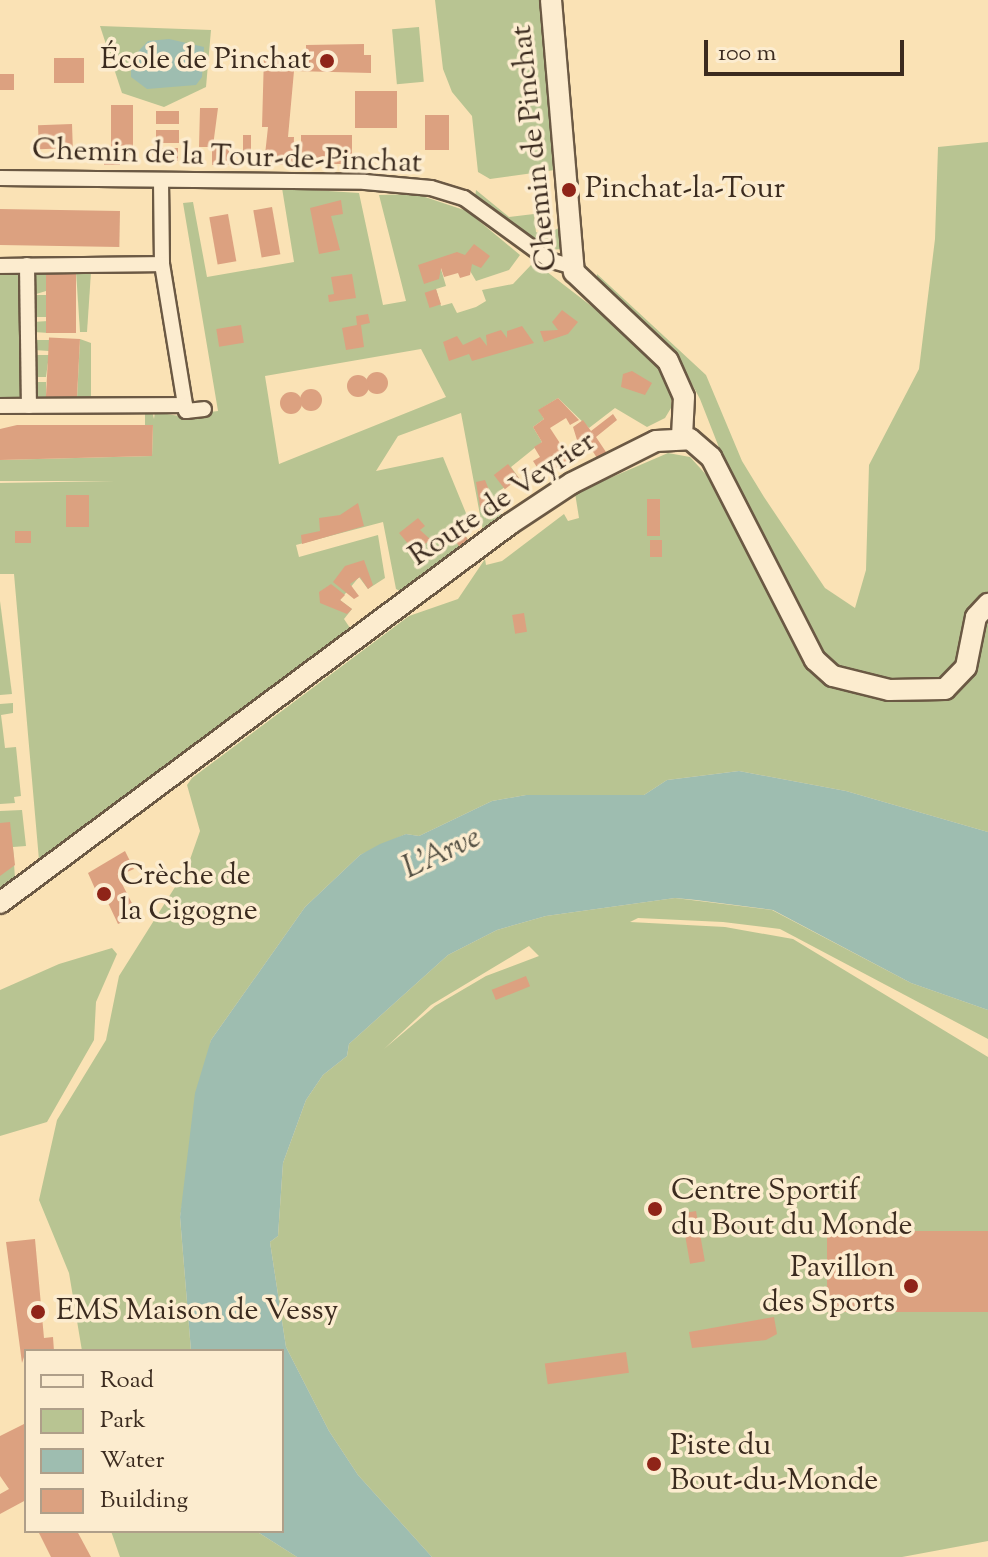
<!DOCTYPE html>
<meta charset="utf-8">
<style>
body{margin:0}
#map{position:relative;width:988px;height:1557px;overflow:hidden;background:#fae2b5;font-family:"Sorts Mill Goudy",serif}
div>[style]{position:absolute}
.green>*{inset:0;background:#b8c492;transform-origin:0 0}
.water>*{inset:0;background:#9ebdb0}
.building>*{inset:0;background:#dca180;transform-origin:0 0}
.round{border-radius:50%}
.roads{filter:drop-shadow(2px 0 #6b5944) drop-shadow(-2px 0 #6b5944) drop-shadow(0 2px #6b5944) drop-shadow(0 -2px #6b5944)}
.street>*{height:14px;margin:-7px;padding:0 7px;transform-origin:7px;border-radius:7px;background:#fceccf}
.secondary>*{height:20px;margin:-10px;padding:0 10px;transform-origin:10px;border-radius:10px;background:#fceccf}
.dots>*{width:22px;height:22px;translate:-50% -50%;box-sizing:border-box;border:4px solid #fceccf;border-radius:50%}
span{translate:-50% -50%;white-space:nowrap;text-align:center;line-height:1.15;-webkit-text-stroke:7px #fceccf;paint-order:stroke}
.poi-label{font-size:30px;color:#3b2b1f}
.right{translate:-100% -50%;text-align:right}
.left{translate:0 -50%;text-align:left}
.street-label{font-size:30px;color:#3b2b1f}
.water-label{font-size:32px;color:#545043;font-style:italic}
.legend{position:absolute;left:24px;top:1349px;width:260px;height:184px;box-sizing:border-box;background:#fceccf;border:2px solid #af9f89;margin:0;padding:10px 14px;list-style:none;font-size:24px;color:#3b2b1f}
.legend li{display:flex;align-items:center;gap:16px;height:40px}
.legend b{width:40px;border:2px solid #af9f89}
.scale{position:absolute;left:704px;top:40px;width:200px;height:36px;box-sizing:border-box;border:4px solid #3b2b1f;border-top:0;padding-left:10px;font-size:24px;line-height:28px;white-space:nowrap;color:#3b2b1f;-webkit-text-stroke:6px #fceccf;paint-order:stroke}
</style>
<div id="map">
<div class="green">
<i style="clip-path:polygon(435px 0,540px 0,555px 170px,490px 179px,478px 172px,472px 116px,452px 92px,443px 69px)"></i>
<i style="clip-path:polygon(100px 26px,211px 30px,206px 87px,164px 107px,122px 93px)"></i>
<i style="left:419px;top:27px;width:55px;height:27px;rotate:85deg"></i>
<i style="clip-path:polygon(988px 142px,988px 832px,846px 791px,739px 771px,667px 780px,644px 795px,526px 795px,492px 801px,419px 836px,406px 834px,360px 855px,305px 907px,211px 1040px,180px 1217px,191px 1351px,82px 1351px,69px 1273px,39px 1200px,57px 1120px,106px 1040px,119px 976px,187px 868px,200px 831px,187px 785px,192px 778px,409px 616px,458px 599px,485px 559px,486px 565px,502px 561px,564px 514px,568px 521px,579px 518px,575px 493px,668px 453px,690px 457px,711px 480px,727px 468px,700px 399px,674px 351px,597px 285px,597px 274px,706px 375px,742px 461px,764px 497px,825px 588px,855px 608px,866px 570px,869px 465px,919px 369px,935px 239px,938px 147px)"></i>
<i style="clip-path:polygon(evenodd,282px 188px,359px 193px,383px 305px,406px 301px,379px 195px,416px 194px,467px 211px,520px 255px,509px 270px,476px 281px,466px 264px,438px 259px,446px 286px,436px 289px,441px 306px,452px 303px,457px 313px,476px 307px,486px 301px,482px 290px,513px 284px,531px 265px,542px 268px,647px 349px,672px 381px,671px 408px,665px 418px,647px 427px,615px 408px,589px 428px,558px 398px,539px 410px,544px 419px,533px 427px,542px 442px,511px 467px,519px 478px,499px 491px,501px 518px,483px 531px,461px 413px,398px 436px,376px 471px,443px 457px,468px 518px,458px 526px,470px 542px,402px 592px,396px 589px,383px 522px,296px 545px,299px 557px,378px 535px,385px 578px,368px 589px,359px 577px,340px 600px,352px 609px,344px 619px,352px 631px,39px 860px,14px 574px,0 574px,0 483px,115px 481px,0 481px,0 460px,152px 456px,153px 426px,145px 425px,145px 411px,152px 411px,154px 419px,155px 412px,179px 416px,218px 411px,183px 203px,193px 202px,207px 277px,294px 262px,282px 188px,421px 349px,446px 397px,279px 464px,265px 376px,421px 349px)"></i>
<i style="clip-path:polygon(476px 190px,509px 217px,534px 214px,536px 232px,544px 235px,561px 227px,558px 205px,564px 204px,563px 249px,546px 250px,475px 198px)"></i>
<i style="clip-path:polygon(0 266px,33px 276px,46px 272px,46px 291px,33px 295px,46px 295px,48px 304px,48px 317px,34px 317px,33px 322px,48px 321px,49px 333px,34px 332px,33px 340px,49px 340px,49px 351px,34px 350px,34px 355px,49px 355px,46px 377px,34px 377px,34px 382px,46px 382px,46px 399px,33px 396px,0 406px)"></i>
<i style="clip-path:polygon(76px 271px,91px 272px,87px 332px,80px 332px)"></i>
<i style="clip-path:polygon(80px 339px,91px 343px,91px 399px,77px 399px)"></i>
<i style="clip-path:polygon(0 601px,12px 694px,0 695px)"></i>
<i style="clip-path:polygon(13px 703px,13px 713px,1px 715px,3px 731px,5px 748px,16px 747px,21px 796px,14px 797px,15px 803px,0 804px,0 704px)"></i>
<i style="clip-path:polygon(22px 810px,26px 846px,13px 847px,15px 879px,0 890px,0 811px)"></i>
<i style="clip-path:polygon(evenodd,675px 898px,772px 910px,911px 983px,988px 1010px,988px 1039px,780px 929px,723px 922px,638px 918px,630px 922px,725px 927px,793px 939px,988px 1057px,988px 1541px,902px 1557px,432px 1557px,358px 1475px,329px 1431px,286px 1347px,270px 1242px,278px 1236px,283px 1163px,306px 1100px,323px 1075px,347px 1056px,349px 1044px,448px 955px,497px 930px,546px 916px,675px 898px,529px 946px,539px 956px,486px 976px,435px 1006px,384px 1049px,431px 1005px,529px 946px)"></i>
<i style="clip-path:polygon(112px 948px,117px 954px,96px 1002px,94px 1040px,47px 1122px,0 1136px,0 990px,59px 964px)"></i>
<i style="clip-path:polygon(111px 1531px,256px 1531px,297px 1557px,120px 1557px)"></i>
</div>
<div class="water">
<i style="clip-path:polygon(169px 39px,204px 47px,202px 77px,196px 85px,147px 89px,131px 77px,131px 59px,148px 41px)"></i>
<i style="clip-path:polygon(739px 771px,846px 791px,988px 832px,988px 1010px,911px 983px,773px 910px,696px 900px,675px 898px,546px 916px,497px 930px,448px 955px,349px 1044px,347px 1056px,323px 1075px,306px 1100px,283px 1163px,278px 1236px,270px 1242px,286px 1347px,329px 1431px,358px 1475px,432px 1557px,297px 1557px,256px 1531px,282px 1531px,282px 1351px,191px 1351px,180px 1217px,195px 1093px,211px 1040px,305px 907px,360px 855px,380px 844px,406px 834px,419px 836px,492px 801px,526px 795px,644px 795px,667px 780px)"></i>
</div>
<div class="building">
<i style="clip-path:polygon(364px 44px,364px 55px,371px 55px,371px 73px,294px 71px,288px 137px,294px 137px,293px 165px,264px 164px,268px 127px,262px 127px,264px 55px,294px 55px,293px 66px,306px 66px,306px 45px)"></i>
<i style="left:84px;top:58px;width:25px;height:30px;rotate:90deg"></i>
<i style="left:0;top:74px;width:14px;height:16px"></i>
<i style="left:355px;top:91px;width:42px;height:37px"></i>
<i style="clip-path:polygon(111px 105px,133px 105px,133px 155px,120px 156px,120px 165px,104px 165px,104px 155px,111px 155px)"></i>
<i style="clip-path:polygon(200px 108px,218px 108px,213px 146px,229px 147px,229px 165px,212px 165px,212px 147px,199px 147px)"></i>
<i style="left:156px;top:111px;width:23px;height:13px"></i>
<i style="left:449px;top:115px;width:35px;height:24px;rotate:90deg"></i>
<i style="left:72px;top:124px;width:24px;height:34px;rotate:88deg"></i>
<i style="left:156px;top:130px;width:23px;height:13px"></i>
<i style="left:243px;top:135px;width:8px;height:21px"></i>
<i style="left:301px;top:135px;width:51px;height:29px"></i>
<i style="left:156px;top:148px;width:22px;height:13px"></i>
<i style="clip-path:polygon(341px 200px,343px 214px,331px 216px,340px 250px,319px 254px,310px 208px)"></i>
<i style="left:272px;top:207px;width:48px;height:19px;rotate:80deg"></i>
<i style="left:0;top:209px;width:120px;height:36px;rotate:1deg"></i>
<i style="left:228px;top:214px;width:48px;height:19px;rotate:80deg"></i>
<i style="clip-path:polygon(474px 244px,490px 256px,481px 268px,472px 264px,470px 275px,460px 278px,458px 273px,444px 277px,441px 268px,439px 279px,424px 284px,418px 265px,457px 252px,465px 255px)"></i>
<i style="left:46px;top:273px;width:30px;height:60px"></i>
<i style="clip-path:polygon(352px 274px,356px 298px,329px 302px,328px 295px,334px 294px,331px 277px)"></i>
<i style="left:436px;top:289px;width:16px;height:12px;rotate:72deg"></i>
<i style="clip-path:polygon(562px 310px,578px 322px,568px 334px,544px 342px,540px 331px,558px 330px,552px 322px)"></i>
<i style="clip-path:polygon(368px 314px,370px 323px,361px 325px,364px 347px,346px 350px,342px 328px,357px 325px,356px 316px)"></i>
<i style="left:241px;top:325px;width:18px;height:25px;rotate:81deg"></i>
<i style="clip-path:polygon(522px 326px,534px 343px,472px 361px,469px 354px,449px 361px,443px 342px,457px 336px,463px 345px,480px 337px,487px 346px,486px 335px,501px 330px,507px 338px,507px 331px)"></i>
<i style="left:80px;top:339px;width:60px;height:31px;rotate:93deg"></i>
<i style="clip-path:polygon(632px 371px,652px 383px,645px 395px,621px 387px,623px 374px)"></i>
<i class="round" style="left:366px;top:372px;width:22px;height:22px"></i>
<i class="round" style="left:347px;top:375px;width:22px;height:22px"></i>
<i class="round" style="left:300px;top:389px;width:22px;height:22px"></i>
<i class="round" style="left:280px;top:392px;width:22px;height:22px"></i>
<i style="clip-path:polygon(558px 398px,579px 420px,570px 425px,566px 418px,550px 428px,571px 460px,542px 475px,533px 461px,540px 457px,534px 447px,542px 442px,533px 427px,544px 419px,538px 410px)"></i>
<i style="clip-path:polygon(613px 414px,617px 420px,596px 437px,606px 452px,597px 458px,590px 447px,581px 453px,573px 427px,583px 420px,591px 431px)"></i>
<i style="clip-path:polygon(17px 425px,153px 425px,152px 456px,0 460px,0 429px)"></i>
<i style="left:508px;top:464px;width:18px;height:18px;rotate:52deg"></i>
<i style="clip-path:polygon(485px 480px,495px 505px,480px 507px,476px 482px)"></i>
<i style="left:66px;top:495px;width:23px;height:32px"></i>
<i style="left:647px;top:499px;width:13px;height:37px"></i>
<i style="clip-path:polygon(358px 503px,364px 526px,302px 544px,301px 535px,320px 531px,319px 518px,340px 515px)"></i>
<i style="clip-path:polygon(418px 518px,425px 526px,420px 530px,431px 540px,409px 554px,410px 546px,399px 533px)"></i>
<i style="left:459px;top:527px;width:16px;height:11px;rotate:55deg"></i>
<i style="left:15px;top:531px;width:16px;height:12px"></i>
<i style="left:650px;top:540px;width:12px;height:17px"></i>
<i style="clip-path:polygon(364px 560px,373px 585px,368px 589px,360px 577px,350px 584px,359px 596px,354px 599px,333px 582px,345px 566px)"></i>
<i style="clip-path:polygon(331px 584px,345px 595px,340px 600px,352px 609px,347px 614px,320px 603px,319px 592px)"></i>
<i style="left:524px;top:613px;width:19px;height:12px;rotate:81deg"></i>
<i style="clip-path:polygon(10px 822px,15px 865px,0 876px,0 823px)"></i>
<i style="clip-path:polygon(125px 851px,134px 869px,118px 876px,138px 915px,118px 924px,101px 888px,96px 891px,88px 873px)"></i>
<i style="left:526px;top:976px;width:11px;height:37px;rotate:68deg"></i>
<i style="left:696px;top:1211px;width:51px;height:15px;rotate:80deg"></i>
<i style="left:988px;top:1231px;width:81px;height:161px;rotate:90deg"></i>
<i style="clip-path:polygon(35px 1239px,44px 1338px,53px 1337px,54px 1351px,26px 1351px,22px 1363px,6px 1242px)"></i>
<i style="clip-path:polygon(774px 1317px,777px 1334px,766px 1340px,692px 1348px,689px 1332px)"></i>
<i style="left:626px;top:1352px;width:21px;height:82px;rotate:82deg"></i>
<i style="clip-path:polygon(26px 1423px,26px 1500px,0 1514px,0 1494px,9px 1489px,0 1476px,0 1436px)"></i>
<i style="clip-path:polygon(38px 1531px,77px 1531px,91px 1557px,51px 1557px)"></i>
</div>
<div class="roads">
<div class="street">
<i style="left:0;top:178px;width:365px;rotate:0.6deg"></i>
<i style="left:365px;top:182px;width:66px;rotate:5.2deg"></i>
<i style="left:431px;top:188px;width:34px;rotate:17deg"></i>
<i style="left:464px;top:198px;width:105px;rotate:36.1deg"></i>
<i style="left:549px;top:260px;width:25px;rotate:16deg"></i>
<i style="left:161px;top:181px;width:83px;rotate:89.3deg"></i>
<i style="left:162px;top:264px;width:149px;rotate:80.7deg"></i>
<i style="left:186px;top:411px;width:18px;rotate:-6deg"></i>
<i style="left:27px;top:265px;width:141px;rotate:89.2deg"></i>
<i style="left:0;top:266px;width:162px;rotate:-0.7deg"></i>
<i style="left:0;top:406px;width:185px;rotate:-0.3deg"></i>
</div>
<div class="secondary">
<i style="left:551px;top:0;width:273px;rotate:85.2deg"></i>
<i style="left:574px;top:272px;width:129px;rotate:43.4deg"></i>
<i style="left:668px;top:361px;width:39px;rotate:66deg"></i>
<i style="left:684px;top:397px;width:40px;rotate:92.9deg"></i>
<i style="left:0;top:903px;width:635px;rotate:-36.62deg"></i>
<i style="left:510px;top:524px;width:74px;rotate:-33.5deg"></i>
<i style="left:572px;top:483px;width:94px;rotate:-26.6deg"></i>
<i style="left:656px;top:441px;width:34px;rotate:-3deg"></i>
<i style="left:690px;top:439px;width:28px;rotate:41deg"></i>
<i style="left:711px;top:457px;width:228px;rotate:62.9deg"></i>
<i style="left:815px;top:660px;width:24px;rotate:42deg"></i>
<i style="left:833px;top:676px;width:58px;rotate:14deg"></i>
<i style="left:889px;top:690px;width:56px;rotate:-1deg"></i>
<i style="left:945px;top:689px;width:30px;rotate:-46deg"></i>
<i style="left:966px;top:667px;width:51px;rotate:-78.7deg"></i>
<i style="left:976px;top:617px;width:18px;rotate:-47deg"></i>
</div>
</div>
<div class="dots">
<i style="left:327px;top:61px;background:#8f2418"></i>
<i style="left:569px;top:190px;background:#8f2418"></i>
<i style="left:104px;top:894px;background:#8f2418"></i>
<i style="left:655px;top:1209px;background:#8f2418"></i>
<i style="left:911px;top:1286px;background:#8f2418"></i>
<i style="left:38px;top:1312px;background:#8f2418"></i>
<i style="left:654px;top:1464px;background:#8f2418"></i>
</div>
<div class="poi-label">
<span class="right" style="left:311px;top:61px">École de Pinchat</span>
<span class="left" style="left:585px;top:190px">Pinchat-la-Tour</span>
<span class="left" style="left:120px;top:894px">Crèche de<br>la Cigogne</span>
<span class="left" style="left:671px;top:1209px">Centre Sportif<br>du Bout du Monde</span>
<span class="right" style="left:895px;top:1286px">Pavillon<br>des Sports</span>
<span class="left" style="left:56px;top:1312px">EMS Maison de Vessy</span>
<span class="left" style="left:670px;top:1464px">Piste du<br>Bout-du-Monde</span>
</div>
<div class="street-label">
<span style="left:536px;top:148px;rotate:-96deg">Chemin de Pinchat</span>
<span style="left:227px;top:158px;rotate:2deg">Chemin de la Tour-de-Pinchat</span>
<span style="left:503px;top:500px;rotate:-34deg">Route de Veyrier</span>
</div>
<div class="water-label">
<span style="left:442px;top:854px;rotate:-25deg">L'Arve</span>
</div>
<ul class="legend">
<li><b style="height:10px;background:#fceccf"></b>Road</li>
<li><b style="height:22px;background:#b8c492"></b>Park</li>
<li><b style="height:22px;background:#9ebdb0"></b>Water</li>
<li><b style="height:22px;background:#dca180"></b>Building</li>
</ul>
<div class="scale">100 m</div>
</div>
